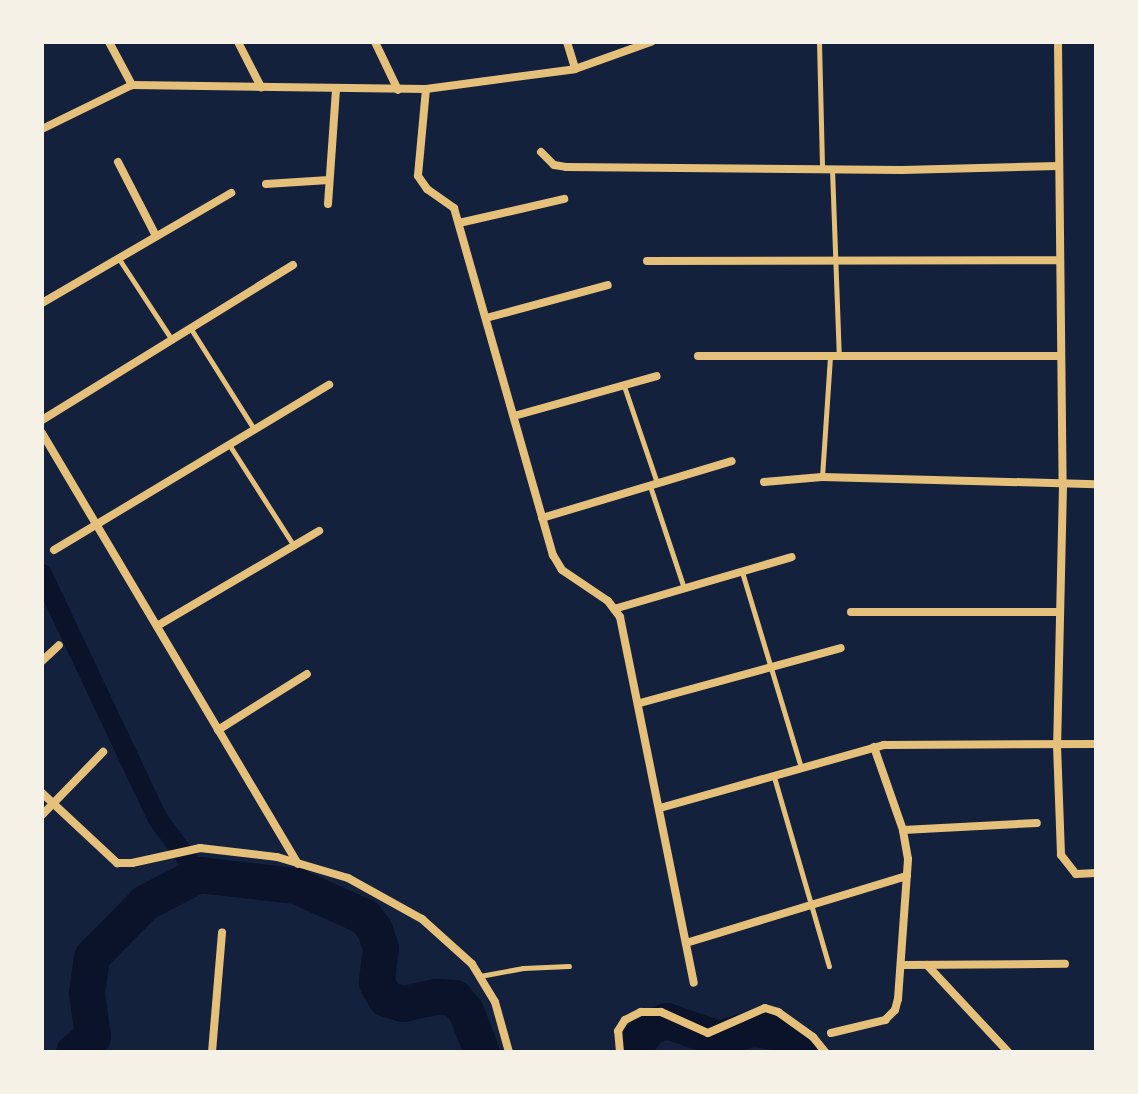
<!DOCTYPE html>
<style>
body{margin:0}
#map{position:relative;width:1138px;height:1094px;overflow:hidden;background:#14213d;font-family:Arial,sans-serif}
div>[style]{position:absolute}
.canal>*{height:20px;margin:-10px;padding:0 10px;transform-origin:10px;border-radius:10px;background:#0b132b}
.river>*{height:36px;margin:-18px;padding:0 18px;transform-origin:18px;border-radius:18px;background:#0b132b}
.service>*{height:5px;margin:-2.5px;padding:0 2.5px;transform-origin:2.5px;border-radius:2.5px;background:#e5c07b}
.minor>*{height:8px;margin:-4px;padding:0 4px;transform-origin:4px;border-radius:4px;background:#e5c07b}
span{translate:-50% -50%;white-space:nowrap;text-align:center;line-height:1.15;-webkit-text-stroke:8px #f6f1e7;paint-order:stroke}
.frame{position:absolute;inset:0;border:44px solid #f6f1e7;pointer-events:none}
</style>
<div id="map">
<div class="canal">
<i style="left:42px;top:574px;width:271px;rotate:64.7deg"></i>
<i style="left:158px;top:819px;width:69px;rotate:53.8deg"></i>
</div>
<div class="river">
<i style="left:74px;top:1052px;width:24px;rotate:-38deg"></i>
<i style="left:93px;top:1037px;width:44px;rotate:-97.8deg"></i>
<i style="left:87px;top:993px;width:36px;rotate:-82deg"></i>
<i style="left:92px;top:957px;width:76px;rotate:-45.5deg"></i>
<i style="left:145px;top:903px;width:61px;rotate:-27.4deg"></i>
<i style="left:199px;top:875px;width:98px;rotate:6.5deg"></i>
<i style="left:296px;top:886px;width:76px;rotate:24.2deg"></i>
<i style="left:365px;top:917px;width:16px;rotate:52deg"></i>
<i style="left:375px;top:930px;width:19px;rotate:72deg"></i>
<i style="left:381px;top:948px;width:35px;rotate:97deg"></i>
<i style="left:377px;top:983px;width:18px;rotate:61deg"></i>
<i style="left:386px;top:999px;width:18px;rotate:16deg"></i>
<i style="left:403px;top:1004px;width:35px;rotate:-12deg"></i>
<i style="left:437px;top:997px;width:18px;rotate:3deg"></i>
<i style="left:455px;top:998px;width:17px;rotate:50deg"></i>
<i style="left:466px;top:1011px;width:44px;rotate:68.7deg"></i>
<i style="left:637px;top:1052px;width:12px;rotate:-81deg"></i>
<i style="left:639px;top:1040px;width:18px;rotate:-47deg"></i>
<i style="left:651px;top:1027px;width:17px;rotate:-21deg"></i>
<i style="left:667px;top:1021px;width:55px;rotate:19.1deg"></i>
<i style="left:719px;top:1039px;width:34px;rotate:-17deg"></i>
<i style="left:752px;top:1029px;width:17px;rotate:7deg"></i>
<i style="left:769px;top:1031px;width:17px;rotate:13deg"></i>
<i style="left:786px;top:1035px;width:27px;rotate:39deg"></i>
</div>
<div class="service">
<i style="left:819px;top:42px;width:127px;rotate:88.6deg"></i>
<i style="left:832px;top:169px;width:187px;rotate:87.9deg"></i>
<i style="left:119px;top:259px;width:97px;rotate:56.8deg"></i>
<i style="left:191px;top:329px;width:118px;rotate:57.8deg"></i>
<i style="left:624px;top:386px;width:102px;rotate:71.2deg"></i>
<i style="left:230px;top:446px;width:119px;rotate:57.4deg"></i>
<i style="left:822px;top:477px;width:119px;rotate:-86.2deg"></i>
<i style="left:650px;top:486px;width:108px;rotate:71.6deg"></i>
<i style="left:742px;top:572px;width:205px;rotate:73.2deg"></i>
<i style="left:774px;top:777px;width:197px;rotate:73.8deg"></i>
<i style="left:480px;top:976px;width:44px;rotate:-10.5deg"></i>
<i style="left:523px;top:968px;width:46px;rotate:-2.5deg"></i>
</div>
<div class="minor">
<i style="left:109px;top:42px;width:49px;rotate:61.9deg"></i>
<i style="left:238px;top:42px;width:51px;rotate:62.9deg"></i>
<i style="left:375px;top:42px;width:53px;rotate:64.4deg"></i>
<i style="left:567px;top:42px;width:28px;rotate:73deg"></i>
<i style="left:1058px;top:42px;width:444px;rotate:89.4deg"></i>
<i style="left:1063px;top:486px;width:259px;rotate:91.3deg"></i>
<i style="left:1057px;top:745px;width:110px;rotate:87.9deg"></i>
<i style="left:1061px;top:855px;width:24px;rotate:52deg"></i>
<i style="left:1076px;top:874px;width:20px;rotate:-3deg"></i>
<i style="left:426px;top:89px;width:87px;rotate:95.3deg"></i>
<i style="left:418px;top:176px;width:16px;rotate:55deg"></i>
<i style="left:427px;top:189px;width:33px;rotate:35deg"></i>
<i style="left:454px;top:208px;width:361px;rotate:74.1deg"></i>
<i style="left:553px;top:555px;width:17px;rotate:59deg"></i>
<i style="left:562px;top:570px;width:55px;rotate:34deg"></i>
<i style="left:608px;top:601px;width:20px;rotate:53deg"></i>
<i style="left:620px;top:617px;width:373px;rotate:78.6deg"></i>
<i style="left:42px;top:129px;width:100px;rotate:-26.1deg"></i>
<i style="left:132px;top:85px;width:294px;rotate:0.8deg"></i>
<i style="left:426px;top:89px;width:150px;rotate:-7.6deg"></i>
<i style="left:575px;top:69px;width:81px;rotate:-19.6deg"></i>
<i style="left:541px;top:152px;width:18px;rotate:45deg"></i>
<i style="left:554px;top:165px;width:12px;rotate:9deg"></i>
<i style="left:566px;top:167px;width:336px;rotate:0.5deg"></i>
<i style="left:902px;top:170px;width:156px;rotate:-1.5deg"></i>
<i style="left:118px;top:162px;width:83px;rotate:62.8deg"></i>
<i style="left:266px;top:184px;width:63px;rotate:-3.6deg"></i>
<i style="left:328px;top:204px;width:115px;rotate:-86deg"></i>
<i style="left:459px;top:223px;width:108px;rotate:-12.9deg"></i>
<i style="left:647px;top:261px;width:412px;rotate:-0.1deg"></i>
<i style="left:42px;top:303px;width:219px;rotate:-30.2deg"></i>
<i style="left:486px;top:318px;width:126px;rotate:-15.1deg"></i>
<i style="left:698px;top:356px;width:362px"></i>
<i style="left:514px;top:416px;width:148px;rotate:-15.6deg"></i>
<i style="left:42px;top:420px;width:295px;rotate:-31.7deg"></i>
<i style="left:42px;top:433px;width:501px;rotate:59.29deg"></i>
<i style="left:764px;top:482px;width:58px;rotate:-4.9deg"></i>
<i style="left:822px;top:477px;width:274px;rotate:1.5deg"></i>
<i style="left:542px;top:518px;width:198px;rotate:-16.7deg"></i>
<i style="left:54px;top:550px;width:321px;rotate:-31deg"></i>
<i style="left:614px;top:609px;width:185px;rotate:-16.3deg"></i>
<i style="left:851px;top:612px;width:209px"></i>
<i style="left:157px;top:626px;width:188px;rotate:-30.4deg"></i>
<i style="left:42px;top:661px;width:23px;rotate:-43deg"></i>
<i style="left:640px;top:703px;width:208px;rotate:-15.3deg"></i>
<i style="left:218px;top:730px;width:105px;rotate:-32.2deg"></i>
<i style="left:42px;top:793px;width:103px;rotate:43deg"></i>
<i style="left:117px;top:863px;width:15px"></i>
<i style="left:132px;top:863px;width:70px;rotate:-12.4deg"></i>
<i style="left:200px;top:848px;width:78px;rotate:6.7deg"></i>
<i style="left:277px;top:857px;width:74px;rotate:16.5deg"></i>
<i style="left:348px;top:878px;width:85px;rotate:29deg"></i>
<i style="left:422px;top:919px;width:67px;rotate:42deg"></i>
<i style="left:472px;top:964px;width:44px;rotate:58.8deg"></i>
<i style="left:495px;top:1002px;width:52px;rotate:74.4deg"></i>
<i style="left:660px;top:808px;width:233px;rotate:-15.7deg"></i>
<i style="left:884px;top:745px;width:212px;rotate:-0.3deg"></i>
<i style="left:42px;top:815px;width:88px;rotate:-45.9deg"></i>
<i style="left:903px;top:830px;width:134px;rotate:-3deg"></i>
<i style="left:686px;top:943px;width:231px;rotate:-16.9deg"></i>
<i style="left:902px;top:965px;width:163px;rotate:-0.4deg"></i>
<i style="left:927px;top:965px;width:119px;rotate:47deg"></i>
<i style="left:831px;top:1033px;width:56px;rotate:-13.5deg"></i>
<i style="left:885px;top:1020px;width:14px;rotate:-45deg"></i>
<i style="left:895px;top:1010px;width:11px;rotate:-75deg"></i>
<i style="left:898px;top:999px;width:140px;rotate:-85.9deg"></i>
<i style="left:908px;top:859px;width:29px;rotate:-100deg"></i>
<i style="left:903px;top:830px;width:88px;rotate:-109.3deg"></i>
<i style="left:212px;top:1052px;width:120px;rotate:-85.2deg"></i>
<i style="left:620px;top:1052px;width:21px;rotate:-95deg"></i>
<i style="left:618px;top:1031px;width:13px;rotate:-58deg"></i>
<i style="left:625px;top:1020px;width:18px;rotate:-27deg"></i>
<i style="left:641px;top:1012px;width:20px"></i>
<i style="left:661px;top:1012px;width:51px;rotate:24.1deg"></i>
<i style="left:708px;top:1033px;width:62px;rotate:-23.7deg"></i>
<i style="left:765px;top:1008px;width:14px;rotate:17deg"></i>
<i style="left:778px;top:1012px;width:43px;rotate:35.5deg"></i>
<i style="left:813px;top:1037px;width:19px;rotate:51deg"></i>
</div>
<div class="frame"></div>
</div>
